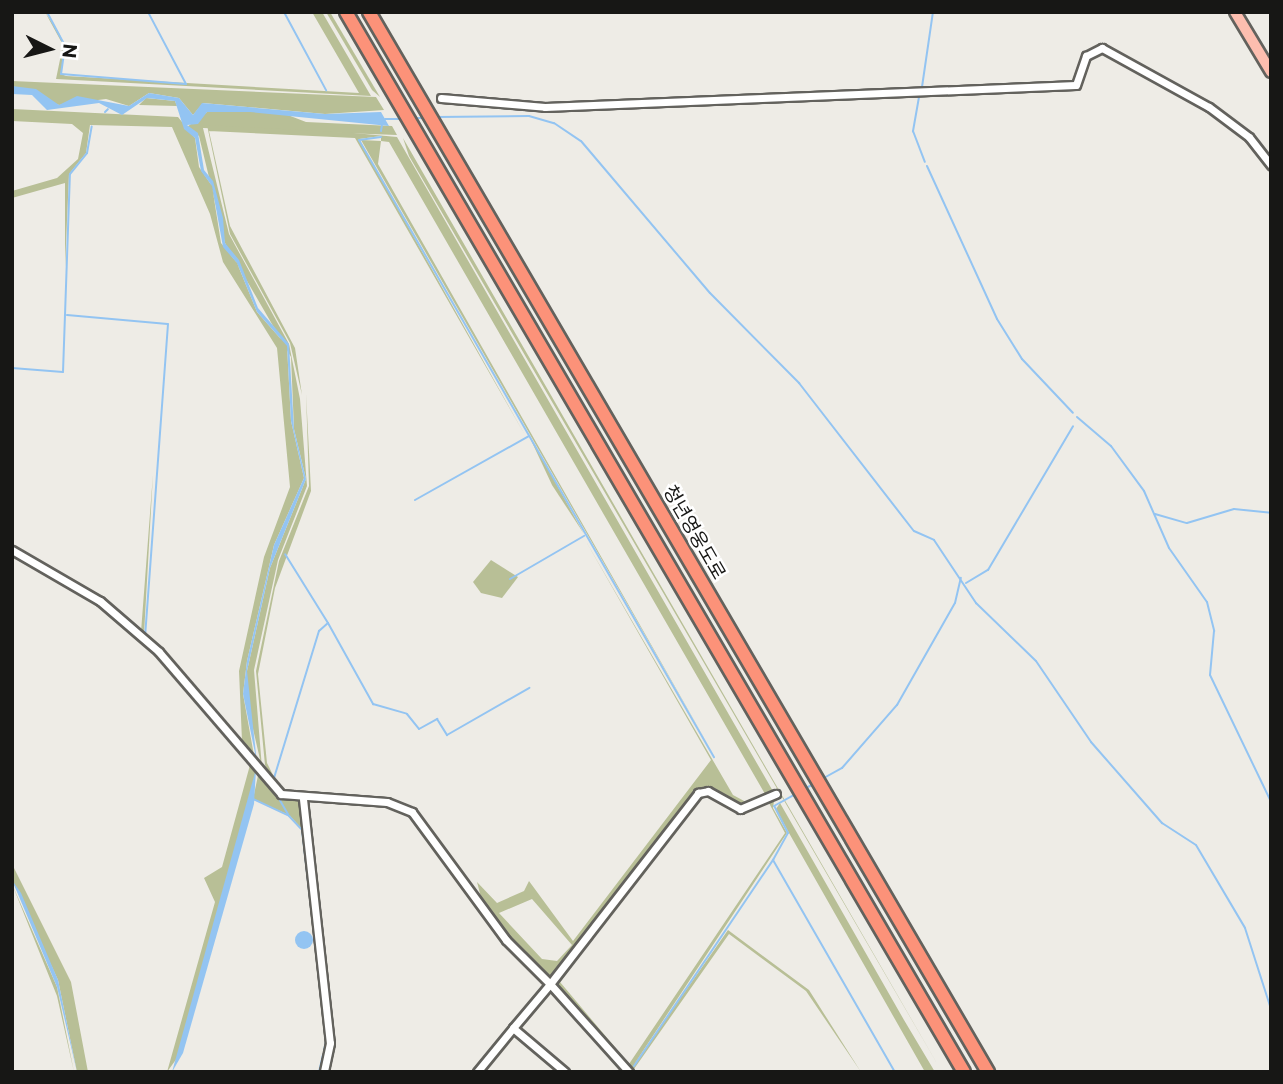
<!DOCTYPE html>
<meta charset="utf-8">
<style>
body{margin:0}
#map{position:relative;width:1283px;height:1084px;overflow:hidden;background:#eeece6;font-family:Commissioner,"Noto Sans KR",sans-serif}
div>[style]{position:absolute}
.green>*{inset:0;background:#b8bf96}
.water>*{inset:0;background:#93c4f2}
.round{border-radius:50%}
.stream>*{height:2px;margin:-1px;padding:0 1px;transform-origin:1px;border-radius:1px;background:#93c4f2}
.roads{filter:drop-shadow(2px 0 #63625d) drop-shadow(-2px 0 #63625d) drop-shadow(0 2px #63625d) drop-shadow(0 -2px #63625d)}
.street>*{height:7px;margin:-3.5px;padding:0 3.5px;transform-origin:3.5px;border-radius:3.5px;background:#fff}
.primary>*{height:10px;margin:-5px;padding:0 5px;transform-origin:5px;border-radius:5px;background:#fdbeaf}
.highway>*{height:12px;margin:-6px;padding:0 6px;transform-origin:6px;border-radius:6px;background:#fc9279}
span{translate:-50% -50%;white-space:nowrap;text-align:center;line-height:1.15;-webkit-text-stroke:5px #fff;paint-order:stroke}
.street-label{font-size:19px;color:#171715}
.frame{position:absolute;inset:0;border:14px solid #171715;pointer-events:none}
.north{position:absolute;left:14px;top:14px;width:70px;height:70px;-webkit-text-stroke:5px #fff;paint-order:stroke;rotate:96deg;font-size:19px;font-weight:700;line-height:28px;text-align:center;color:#171715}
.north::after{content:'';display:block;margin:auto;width:24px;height:32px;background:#171715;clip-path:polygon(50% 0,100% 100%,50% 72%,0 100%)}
</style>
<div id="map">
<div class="green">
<i style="clip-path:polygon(45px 12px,59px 33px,65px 46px,61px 74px,66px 76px,359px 93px,312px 12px,322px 12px,371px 96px,56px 79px,63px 45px)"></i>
<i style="clip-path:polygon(326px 12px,330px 12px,380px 97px,372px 90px)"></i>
<i style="clip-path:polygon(12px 81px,376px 97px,384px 110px,325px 114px,203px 103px,193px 115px,179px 98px,149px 93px,129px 106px,106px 99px,59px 105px,12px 86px)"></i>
<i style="clip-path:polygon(146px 98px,175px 101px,177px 106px,139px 105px)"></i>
<i style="clip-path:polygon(12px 109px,178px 117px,195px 138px,199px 167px,212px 186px,221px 243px,237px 263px,257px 312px,287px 346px,291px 421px,304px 478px,274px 545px,247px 661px,243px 694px,255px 761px,115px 609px,12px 545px,104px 597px,141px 632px,153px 474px,144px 634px,242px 741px,239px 671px,264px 557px,290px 487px,277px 348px,223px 262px,210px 214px,172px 127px,90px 125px,86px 153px,69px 174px,65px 267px,65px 183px,12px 198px,12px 191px,57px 178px,78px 159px,83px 133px,72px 124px,12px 121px)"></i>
<i style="clip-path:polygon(207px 112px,280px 112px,306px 122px,392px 126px,397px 135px,203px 128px,229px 234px,289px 344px,300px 399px,307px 486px,278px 560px,254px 670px,262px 768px,245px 694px,247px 671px,270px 568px,306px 479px,294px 429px,291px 357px,225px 243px,199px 136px,187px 127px)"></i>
<i style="clip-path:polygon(evenodd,207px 125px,354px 133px,397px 137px,774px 793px,740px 806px,708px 789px,698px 791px,551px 977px,509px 941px,483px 905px,477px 882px,497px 903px,524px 891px,529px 881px,573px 941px,711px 760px,584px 538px,733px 795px,746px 802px,765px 794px,389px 142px,381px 141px,378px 164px,715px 757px,361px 140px,381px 141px,381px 136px,359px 139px,526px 437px,355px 138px,209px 131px,230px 226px,295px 348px,302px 395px,290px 343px,230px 234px,207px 125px,532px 899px,572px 945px,557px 961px,542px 959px,499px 913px,532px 899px)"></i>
<i style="clip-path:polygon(403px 138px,639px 548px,942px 1072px,409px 156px)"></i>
<i style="clip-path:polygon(306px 393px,311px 491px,275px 588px,258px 674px,267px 763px,280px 789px,265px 765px,256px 671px,279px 561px,309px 486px)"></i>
<i style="clip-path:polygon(530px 438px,548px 469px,584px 534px,552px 485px)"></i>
<i style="clip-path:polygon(491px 560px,518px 577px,502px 598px,481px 593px,473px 582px)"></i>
<i style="clip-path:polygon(250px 765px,256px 769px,250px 805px,180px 1054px,167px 1072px,215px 902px,204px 878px,222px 867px)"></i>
<i style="clip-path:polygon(259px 771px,279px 796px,302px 802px,327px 1022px,329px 1047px,326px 1050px,303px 830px,289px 815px,253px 799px)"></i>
<i style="clip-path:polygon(evenodd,708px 794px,734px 807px,775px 795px,773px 808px,787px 833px,633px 1066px,728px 930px,809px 990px,861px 1072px,806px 991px,729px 934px,634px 1069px,557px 986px,556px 979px,698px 797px,708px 794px,710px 796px,742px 812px,769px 803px,785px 833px,629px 1064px,560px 982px,698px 799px,710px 796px)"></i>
<i style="clip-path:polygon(780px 803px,904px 1020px,935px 1072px,925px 1072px,789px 833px,776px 809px)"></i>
<i style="clip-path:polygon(12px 864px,71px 982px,88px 1072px,77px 1072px,58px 980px,12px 880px)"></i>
<i style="clip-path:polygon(12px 884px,57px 987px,74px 1072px,57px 996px)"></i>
</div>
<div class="water">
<i style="clip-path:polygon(12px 86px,36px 89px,59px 105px,77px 96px,129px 106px,149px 93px,179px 98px,193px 115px,202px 103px,325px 114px,381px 112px,389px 126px,250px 112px,207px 112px,198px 124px,187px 125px,198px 133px,204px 170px,213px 181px,223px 218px,225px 243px,239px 260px,258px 308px,289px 344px,294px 429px,306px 479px,270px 568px,247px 671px,257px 763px,243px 694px,247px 661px,274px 545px,304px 478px,291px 421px,287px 346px,257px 312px,237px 263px,223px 247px,212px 186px,201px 171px,195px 138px,184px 129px,175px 101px,147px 98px,122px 115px,99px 103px,47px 110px,32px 95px,12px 94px)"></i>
<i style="clip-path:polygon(256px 769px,254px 804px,183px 1053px,172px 1072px)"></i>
<i style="clip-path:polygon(12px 880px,21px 893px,58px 980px,77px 1072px,57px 987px)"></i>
<i class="round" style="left:295px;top:931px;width:18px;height:18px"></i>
</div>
<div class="stream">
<i style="left:47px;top:12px;width:38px;rotate:62deg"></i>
<i style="left:65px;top:46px;width:28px;rotate:98deg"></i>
<i style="left:61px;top:74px;width:125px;rotate:4.6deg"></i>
<i style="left:186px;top:84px;width:81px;rotate:-117.8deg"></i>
<i style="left:284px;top:12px;width:89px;rotate:61.7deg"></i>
<i style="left:922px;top:87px;width:76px;rotate:-81.7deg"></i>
<i style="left:919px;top:97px;width:35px;rotate:100deg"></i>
<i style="left:913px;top:131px;width:33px;rotate:69deg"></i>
<i style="left:105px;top:112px;width:4px;rotate:-45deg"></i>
<i style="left:437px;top:117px;width:92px;rotate:-0.6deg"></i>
<i style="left:529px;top:116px;width:26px;rotate:16deg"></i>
<i style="left:554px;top:123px;width:32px;rotate:34deg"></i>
<i style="left:581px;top:141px;width:199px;rotate:49.7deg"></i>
<i style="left:710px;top:293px;width:127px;rotate:45.3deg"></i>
<i style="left:799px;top:383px;width:187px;rotate:52.2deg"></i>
<i style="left:914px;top:531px;width:22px;rotate:24deg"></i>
<i style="left:934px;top:540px;width:76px;rotate:56.3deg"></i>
<i style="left:976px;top:603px;width:83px;rotate:44deg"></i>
<i style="left:1036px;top:661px;width:98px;rotate:55.8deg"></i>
<i style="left:1091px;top:742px;width:108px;rotate:48.8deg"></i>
<i style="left:1162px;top:823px;width:40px;rotate:32.9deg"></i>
<i style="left:1196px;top:845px;width:96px;rotate:59.4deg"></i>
<i style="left:1245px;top:928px;width:85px;rotate:72.2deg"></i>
<i style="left:413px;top:118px;width:12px"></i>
<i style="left:385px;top:119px;width:15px"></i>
<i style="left:381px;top:131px;width:6px;rotate:-81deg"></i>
<i style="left:381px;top:137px;width:22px;rotate:172deg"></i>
<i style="left:359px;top:140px;width:712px;rotate:60.09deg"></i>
<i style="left:927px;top:166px;width:168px;rotate:65.4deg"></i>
<i style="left:997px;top:319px;width:47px;rotate:58deg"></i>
<i style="left:1022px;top:359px;width:74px;rotate:46.6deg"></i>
<i style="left:67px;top:315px;width:101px;rotate:5.1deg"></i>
<i style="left:168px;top:324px;width:311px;rotate:94.2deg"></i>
<i style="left:12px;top:368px;width:51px;rotate:4.5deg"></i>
<i style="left:63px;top:372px;width:198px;rotate:-88deg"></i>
<i style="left:70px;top:174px;width:27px;rotate:-51deg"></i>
<i style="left:87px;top:153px;width:27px;rotate:-80deg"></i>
<i style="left:1077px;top:417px;width:45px;rotate:40.5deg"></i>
<i style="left:1111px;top:446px;width:56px;rotate:53.7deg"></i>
<i style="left:1144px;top:491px;width:62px;rotate:66.3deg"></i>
<i style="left:1169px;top:548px;width:66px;rotate:54.9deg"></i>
<i style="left:1207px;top:602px;width:30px;rotate:76deg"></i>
<i style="left:1214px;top:631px;width:44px;rotate:95.2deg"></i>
<i style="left:1210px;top:675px;width:141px;rotate:64.3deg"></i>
<i style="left:415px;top:500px;width:131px;rotate:-29.3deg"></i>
<i style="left:1155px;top:514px;width:33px;rotate:16deg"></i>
<i style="left:1187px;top:523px;width:49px;rotate:-16.6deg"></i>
<i style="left:1234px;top:509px;width:37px;rotate:6deg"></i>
<i style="left:510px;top:579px;width:86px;rotate:-30.2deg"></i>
<i style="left:966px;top:583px;width:26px;rotate:-31deg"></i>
<i style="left:988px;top:570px;width:167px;rotate:-59.4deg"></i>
<i style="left:328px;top:623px;width:93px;rotate:60.9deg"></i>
<i style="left:373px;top:704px;width:35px;rotate:16deg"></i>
<i style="left:407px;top:714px;width:19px;rotate:51deg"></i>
<i style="left:419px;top:729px;width:21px;rotate:-29deg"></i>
<i style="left:437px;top:719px;width:19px;rotate:58deg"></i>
<i style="left:447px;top:735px;width:95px;rotate:-29.8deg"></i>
<i style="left:822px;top:779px;width:23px;rotate:-29deg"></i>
<i style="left:842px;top:768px;width:84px;rotate:-48.9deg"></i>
<i style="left:897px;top:705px;width:117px;rotate:-60.4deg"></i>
<i style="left:955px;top:603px;width:26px;rotate:-77deg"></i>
<i style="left:280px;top:787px;width:11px;rotate:-124deg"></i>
<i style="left:274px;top:778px;width:154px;rotate:-73deg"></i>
<i style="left:319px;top:631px;width:12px;rotate:-42deg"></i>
<i style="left:328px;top:623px;width:81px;rotate:-121.9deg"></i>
<i style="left:804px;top:789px;width:11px;rotate:-27deg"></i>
<i style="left:278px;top:797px;width:20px;rotate:60deg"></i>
<i style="left:253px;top:799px;width:40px;rotate:25deg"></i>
<i style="left:289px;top:816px;width:19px;rotate:47deg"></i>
<i style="left:302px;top:830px;width:196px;rotate:83.3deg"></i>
<i style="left:773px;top:860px;width:245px;rotate:60.1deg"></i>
<i style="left:1271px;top:1029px;width:34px;rotate:90deg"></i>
<i style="left:324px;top:1050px;width:9px;rotate:-77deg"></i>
<i style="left:634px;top:1066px;width:249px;rotate:-56deg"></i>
<i style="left:773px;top:860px;width:31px;rotate:-61deg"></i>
<i style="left:788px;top:833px;width:30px;rotate:-117deg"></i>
<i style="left:774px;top:806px;width:25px;rotate:-29deg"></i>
<i style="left:319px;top:1072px;width:17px;rotate:-77deg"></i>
</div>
<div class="roads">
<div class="street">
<i style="left:441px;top:98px;width:104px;rotate:4.9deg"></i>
<i style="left:545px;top:107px;width:531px;rotate:-2.37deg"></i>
<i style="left:1076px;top:85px;width:31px;rotate:-71deg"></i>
<i style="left:1086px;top:56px;width:18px;rotate:-27deg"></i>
<i style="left:1102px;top:48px;width:122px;rotate:28.9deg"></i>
<i style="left:1209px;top:107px;width:50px;rotate:36.9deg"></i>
<i style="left:1249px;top:137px;width:36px;rotate:52deg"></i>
<i style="left:12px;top:550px;width:102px;rotate:30.1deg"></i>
<i style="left:100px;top:601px;width:78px;rotate:40.8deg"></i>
<i style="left:159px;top:652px;width:187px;rotate:49.3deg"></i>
<i style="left:281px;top:794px;width:106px;rotate:4.3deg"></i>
<i style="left:387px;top:802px;width:27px;rotate:22deg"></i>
<i style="left:412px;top:812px;width:159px;rotate:53.7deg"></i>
<i style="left:506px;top:940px;width:62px;rotate:45deg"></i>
<i style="left:550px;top:984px;width:57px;rotate:130.1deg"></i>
<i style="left:513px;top:1028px;width:68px;rotate:40.2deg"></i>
<i style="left:303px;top:799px;width:245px;rotate:83.7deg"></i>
<i style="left:330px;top:1043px;width:30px;rotate:102deg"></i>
<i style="left:477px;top:1072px;width:57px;rotate:-50.7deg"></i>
<i style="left:629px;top:1072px;width:118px;rotate:-131.9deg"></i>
<i style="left:550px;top:984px;width:242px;rotate:-52.2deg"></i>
<i style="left:698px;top:793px;width:10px;rotate:-11deg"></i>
<i style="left:708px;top:791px;width:37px;rotate:29deg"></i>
<i style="left:740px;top:809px;width:39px;rotate:-23deg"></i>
</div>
<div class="primary">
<i style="left:1235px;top:12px;width:70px;rotate:59deg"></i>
</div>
<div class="highway">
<i style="left:346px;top:12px;width:1227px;rotate:59.76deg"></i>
<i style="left:369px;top:12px;width:1228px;rotate:59.72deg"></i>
</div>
</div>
<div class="street-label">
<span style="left:695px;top:532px;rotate:60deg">청년영웅도로</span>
</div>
<div class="frame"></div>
<div class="north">N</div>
</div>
